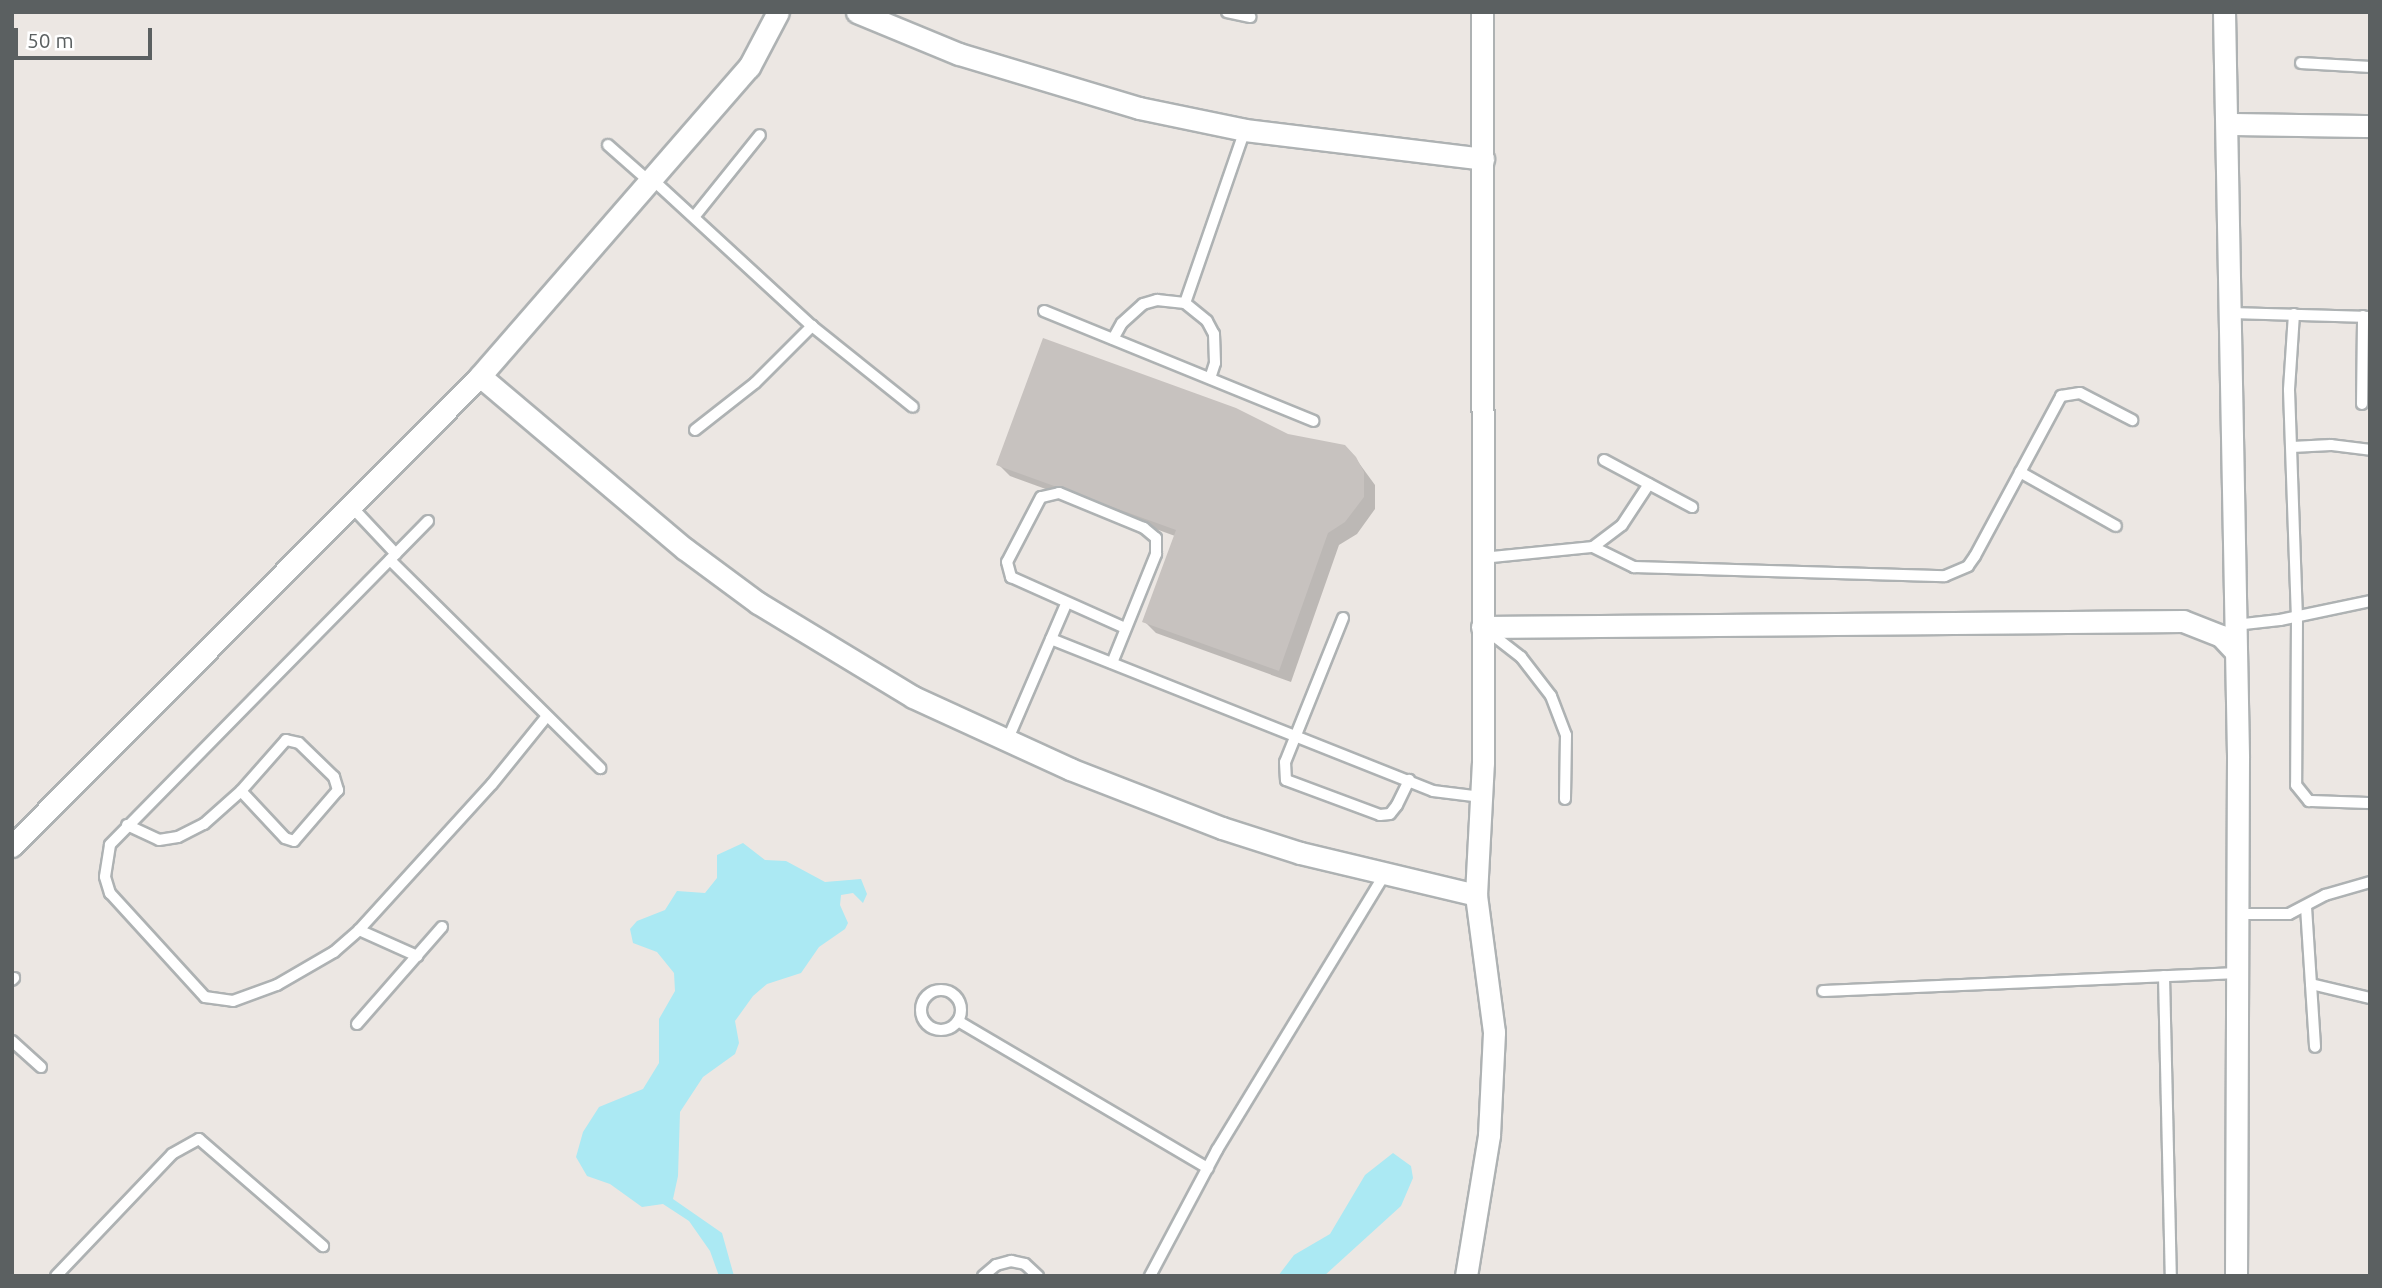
<!DOCTYPE html>
<style>
body{margin:0}
#map{position:relative;width:2382px;height:1288px;overflow:hidden;background:#ece7e3;font-family:Ubuntu,sans-serif}
div>[style]{position:absolute}
.water>*{inset:0;background:#abe9f3}
.shadow>*{inset:0;background:#0003}
.building>*{inset:0;background:#c7c2bf}
.roads{filter:drop-shadow(2px 0 #aeb2b3) drop-shadow(-2px 0 #aeb2b3) drop-shadow(0 2px #aeb2b3) drop-shadow(0 -2px #aeb2b3)}
.service>*{height:10px;margin:-5px;padding:0 5px;transform-origin:5px;border-radius:5px;background:#fff}
.service>.ring{margin:-5px;padding:0;box-sizing:content-box;background:none;border:10px solid #fff;border-radius:50%}
.minor>*{height:21px;margin:-10.5px;padding:0 10.5px;transform-origin:10.5px;border-radius:10.5px;background:#fff}
span{translate:-50% -50%;white-space:nowrap;text-align:center;line-height:1.15;-webkit-text-stroke:5px #fff;paint-order:stroke}
.frame{position:absolute;inset:0;border:14px solid #5b6061;pointer-events:none}
.scale{position:absolute;left:14px;top:28px;width:138px;height:32px;box-sizing:border-box;border:4px solid #5b6061;border-top:0;padding-left:9px;font-size:21px;line-height:24px;white-space:nowrap;color:#5b6061;-webkit-text-stroke:5px #fff;paint-order:stroke}
</style>
<div id="map">
<div class="water">
<i style="clip-path:polygon(743px 843px,765px 860px,786px 861px,825px 882px,861px 879px,867px 894px,863px 903px,853px 893px,841px 895px,840px 905px,848px 923px,845px 929px,819px 947px,801px 973px,767px 984px,753px 996px,735px 1021px,739px 1043px,735px 1054px,703px 1077px,680px 1112px,678px 1176px,673px 1199px,722px 1233px,734px 1276px,719px 1276px,710px 1251px,689px 1221px,663px 1204px,642px 1207px,610px 1184px,587px 1176px,576px 1157px,583px 1132px,599px 1107px,643px 1089px,659px 1063px,659px 1019px,675px 991px,674px 973px,657px 952px,633px 943px,630px 929px,637px 921px,665px 910px,677px 891px,705px 893px,717px 878px,717px 855px)"></i>
<i style="clip-path:polygon(1393px 1153px,1411px 1166px,1413px 1178px,1401px 1206px,1324px 1276px,1278px 1276px,1294px 1255px,1330px 1234px,1365px 1175px)"></i>
</div>
<div class="shadow">
<i style="clip-path:polygon(1287px 436px,1356px 459px,1375px 485px,1375px 509px,1357px 534px,1339px 545px,1291px 682px,1156px 633px,1144px 621px,1175px 536px,1010px 476px,998px 464px)"></i>
</div>
<div class="building">
<i style="clip-path:polygon(1043px 338px,1236px 408px,1288px 434px,1345px 445px,1356px 457px,1364px 472px,1364px 497px,1345px 522px,1328px 533px,1279px 671px,1142px 622px,1176px 530px,996px 465px)"></i>
</div>
<div class="roads">
<div class="service">
<i style="left:1227px;top:12px;width:24px;rotate:12deg"></i>
<i style="left:2301px;top:63px;width:69px;rotate:3.3deg"></i>
<i style="left:608px;top:145px;width:57px;rotate:41.5deg"></i>
<i style="left:653px;top:180px;width:216px;rotate:42.6deg"></i>
<i style="left:812px;top:326px;width:129px;rotate:38.7deg"></i>
<i style="left:694px;top:217px;width:105px;rotate:-51.2deg"></i>
<i style="left:1185px;top:303px;width:183px;rotate:-70.9deg"></i>
<i style="left:1044px;top:311px;width:291px;rotate:22.2deg"></i>
<i style="left:2231px;top:313px;width:139px;rotate:1.6deg"></i>
<i style="left:2294px;top:314px;width:76px;rotate:93.8deg"></i>
<i style="left:2289px;top:390px;width:227px;rotate:88deg"></i>
<i style="left:2297px;top:617px;width:168px;rotate:90.3deg"></i>
<i style="left:2296px;top:785px;width:21px;rotate:51deg"></i>
<i style="left:2309px;top:801px;width:61px;rotate:1.9deg"></i>
<i style="left:1113px;top:339px;width:18px;rotate:-61deg"></i>
<i style="left:1122px;top:323px;width:28px;rotate:-42deg"></i>
<i style="left:1143px;top:304px;width:15px;rotate:-16deg"></i>
<i style="left:1157px;top:300px;width:28px;rotate:6deg"></i>
<i style="left:1185px;top:303px;width:28px;rotate:39deg"></i>
<i style="left:1207px;top:321px;width:15px;rotate:62deg"></i>
<i style="left:1214px;top:334px;width:29px;rotate:88deg"></i>
<i style="left:1215px;top:363px;width:16px;rotate:108deg"></i>
<i style="left:2362px;top:404px;width:88px;rotate:-89.3deg"></i>
<i style="left:695px;top:430px;width:76px;rotate:-38.1deg"></i>
<i style="left:755px;top:383px;width:81px;rotate:-45deg"></i>
<i style="left:2292px;top:447px;width:39px;rotate:-3deg"></i>
<i style="left:2331px;top:445px;width:39px;rotate:7deg"></i>
<i style="left:1604px;top:460px;width:100px;rotate:28.1deg"></i>
<i style="left:2020px;top:472px;width:110px;rotate:29.4deg"></i>
<i style="left:350px;top:505px;width:67px;rotate:46.8deg"></i>
<i style="left:428px;top:521px;width:454px;rotate:134.5deg"></i>
<i style="left:110px;top:845px;width:32px;rotate:99deg"></i>
<i style="left:105px;top:877px;width:17px;rotate:73deg"></i>
<i style="left:110px;top:893px;width:141px;rotate:47.6deg"></i>
<i style="left:205px;top:997px;width:28px;rotate:8deg"></i>
<i style="left:233px;top:1001px;width:47px;rotate:-20deg"></i>
<i style="left:277px;top:985px;width:66px;rotate:-30.1deg"></i>
<i style="left:334px;top:952px;width:33px;rotate:-41deg"></i>
<i style="left:359px;top:930px;width:197px;rotate:-47.7deg"></i>
<i style="left:492px;top:784px;width:87px;rotate:-51deg"></i>
<i style="left:1593px;top:547px;width:46px;rotate:26deg"></i>
<i style="left:1634px;top:567px;width:311px;rotate:1.7deg"></i>
<i style="left:1945px;top:576px;width:25px;rotate:-23deg"></i>
<i style="left:1968px;top:566px;width:12px;rotate:-55deg"></i>
<i style="left:1975px;top:556px;width:182px;rotate:-61.7deg"></i>
<i style="left:2061px;top:396px;width:19px;rotate:-9deg"></i>
<i style="left:2080px;top:393px;width:59px;rotate:27.4deg"></i>
<i style="left:1482px;top:558px;width:112px;rotate:-5.7deg"></i>
<i style="left:1593px;top:547px;width:36px;rotate:-37deg"></i>
<i style="left:1622px;top:525px;width:49px;rotate:-56.6deg"></i>
<i style="left:390px;top:560px;width:296px;rotate:44.7deg"></i>
<i style="left:1343px;top:618px;width:155px;rotate:111.9deg"></i>
<i style="left:1285px;top:762px;width:18px;rotate:87deg"></i>
<i style="left:1286px;top:780px;width:100px;rotate:20.4deg"></i>
<i style="left:1380px;top:815px;width:10px;rotate:-6deg"></i>
<i style="left:1390px;top:814px;width:11px;rotate:-52deg"></i>
<i style="left:1397px;top:805px;width:28px;rotate:-64deg"></i>
<i style="left:2235px;top:625px;width:45px;rotate:-6.3deg"></i>
<i style="left:2280px;top:620px;width:92px;rotate:-11.9deg"></i>
<i style="left:1485px;top:629px;width:46px;rotate:37.9deg"></i>
<i style="left:1521px;top:657px;width:49px;rotate:52.4deg"></i>
<i style="left:1551px;top:696px;width:42px;rotate:69deg"></i>
<i style="left:1566px;top:735px;width:64px;rotate:90.9deg"></i>
<i style="left:1051px;top:639px;width:411px;rotate:21.7deg"></i>
<i style="left:1433px;top:791px;width:49px;rotate:7deg"></i>
<i style="left:1112px;top:663px;width:118px;rotate:-68deg"></i>
<i style="left:1156px;top:554px;width:16px;rotate:-90deg"></i>
<i style="left:1156px;top:538px;width:16px;rotate:-140deg"></i>
<i style="left:1144px;top:528px;width:92px;rotate:-157.6deg"></i>
<i style="left:1059px;top:493px;width:18px;rotate:167deg"></i>
<i style="left:1041px;top:497px;width:73px;rotate:117.6deg"></i>
<i style="left:1007px;top:562px;width:16px;rotate:75deg"></i>
<i style="left:1011px;top:577px;width:125px;rotate:24.1deg"></i>
<i style="left:286px;top:740px;width:13px;rotate:13deg"></i>
<i style="left:299px;top:743px;width:49px;rotate:44.2deg"></i>
<i style="left:334px;top:777px;width:14px;rotate:73deg"></i>
<i style="left:338px;top:790px;width:67px;rotate:130.8deg"></i>
<i style="left:294px;top:841px;width:9px;rotate:-162deg"></i>
<i style="left:285px;top:838px;width:64px;rotate:-133.1deg"></i>
<i style="left:241px;top:791px;width:68px;rotate:-48.6deg"></i>
<i style="left:1007px;top:741px;width:149px;rotate:-66.7deg"></i>
<i style="left:127px;top:825px;width:35px;rotate:25deg"></i>
<i style="left:159px;top:840px;width:19px;rotate:-9deg"></i>
<i style="left:178px;top:837px;width:29px;rotate:-27deg"></i>
<i style="left:204px;top:824px;width:50px;rotate:-41.7deg"></i>
<i style="left:2306px;top:907px;width:140px;rotate:86.3deg"></i>
<i style="left:2239px;top:914px;width:50px"></i>
<i style="left:2289px;top:914px;width:41px;rotate:-27.8deg"></i>
<i style="left:2325px;top:895px;width:47px;rotate:-16.1deg"></i>
<i style="left:359px;top:930px;width:64px;rotate:24.1deg"></i>
<i style="left:2164px;top:976px;width:300px;rotate:88.7deg"></i>
<i style="left:12px;top:980px;width:3px;rotate:-45deg"></i>
<i style="left:2311px;top:984px;width:61px;rotate:13.3deg"></i>
<i class="ring" style="left:921px;top:990px;width:30px;height:30px"></i>
<i style="left:1823px;top:991px;width:416px;rotate:-2.5deg"></i>
<i style="left:958px;top:1021px;width:290px;rotate:30.5deg"></i>
<i style="left:357px;top:1024px;width:129px;rotate:-48.8deg"></i>
<i style="left:12px;top:1041px;width:39px;rotate:42deg"></i>
<i style="left:56px;top:1276px;width:168px;rotate:-46.4deg"></i>
<i style="left:172px;top:1154px;width:31px;rotate:-29deg"></i>
<i style="left:199px;top:1139px;width:164px;rotate:40.8deg"></i>
<i style="left:983px;top:1276px;width:17px;rotate:-40deg"></i>
<i style="left:996px;top:1265px;width:16px;rotate:-15deg"></i>
<i style="left:1011px;top:1261px;width:14px;rotate:12deg"></i>
<i style="left:1025px;top:1264px;width:18px;rotate:43deg"></i>
<i style="left:1150px;top:1276px;width:143px;rotate:-62deg"></i>
<i style="left:1217px;top:1150px;width:322px;rotate:-58.7deg"></i>
</div>
<div class="minor">
<i style="left:857px;top:12px;width:110px;rotate:22.4deg"></i>
<i style="left:959px;top:54px;width:188px;rotate:16.7deg"></i>
<i style="left:1139px;top:108px;width:108px;rotate:11.7deg"></i>
<i style="left:1245px;top:130px;width:240px;rotate:6.9deg"></i>
<i style="left:2224px;top:12px;width:746px;rotate:88.92deg"></i>
<i style="left:2238px;top:758px;width:518px;rotate:90.22deg"></i>
<i style="left:2227px;top:124px;width:143px;rotate:0.8deg"></i>
<i style="left:480px;top:376px;width:268px;rotate:40.2deg"></i>
<i style="left:685px;top:549px;width:91px;rotate:36.5deg"></i>
<i style="left:758px;top:603px;width:181px;rotate:31.2deg"></i>
<i style="left:913px;top:697px;width:173px;rotate:24.6deg"></i>
<i style="left:1070px;top:769px;width:163px;rotate:21.2deg"></i>
<i style="left:1222px;top:828px;width:82px;rotate:17.8deg"></i>
<i style="left:1300px;top:853px;width:181px;rotate:13.4deg"></i>
<i style="left:1482px;top:627px;width:701px;rotate:-0.49deg"></i>
<i style="left:2183px;top:621px;width:41px;rotate:21.5deg"></i>
<i style="left:2221px;top:636px;width:21px;rotate:47deg"></i>
<i style="left:12px;top:846px;width:663px;rotate:-45.12deg"></i>
<i style="left:480px;top:376px;width:410px;rotate:-49deg"></i>
<i style="left:749px;top:67px;width:62px;rotate:-62.2deg"></i>
<i style="left:1466px;top:1276px;width:143px;rotate:-80.7deg"></i>
<i style="left:1489px;top:1135px;width:103px;rotate:-87.2deg"></i>
<i style="left:1494px;top:1032px;width:138px;rotate:-97.5deg"></i>
<i style="left:1476px;top:895px;width:132px;rotate:-87deg"></i>
<i style="left:1483px;top:763px;width:751px;rotate:-90.08deg"></i>
</div>
</div>
<div class="frame"></div>
<div class="scale">50 m</div>
</div>
